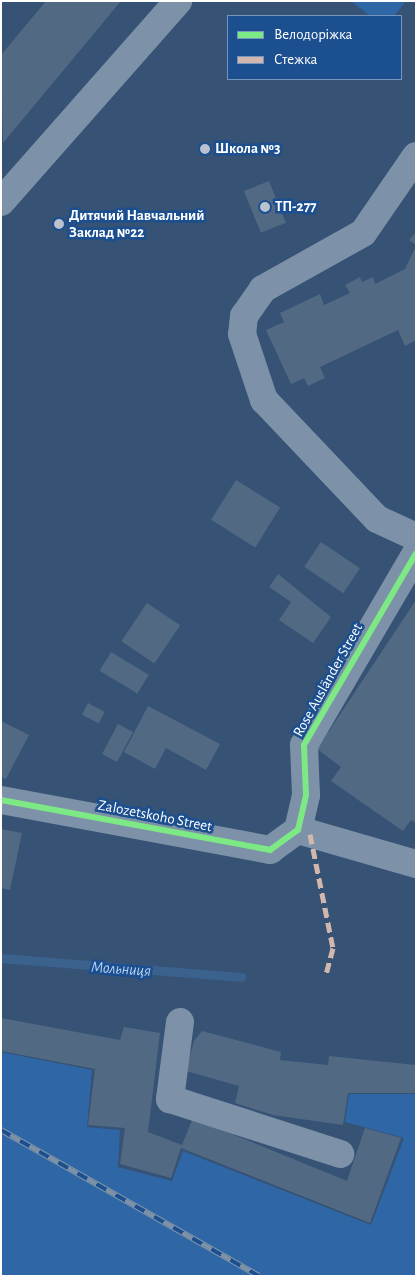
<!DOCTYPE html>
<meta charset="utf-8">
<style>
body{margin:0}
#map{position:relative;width:417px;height:1277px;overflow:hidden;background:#365274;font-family:"Alegreya Sans",sans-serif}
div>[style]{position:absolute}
.green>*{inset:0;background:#2f66a5}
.stream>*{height:9px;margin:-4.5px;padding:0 4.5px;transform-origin:4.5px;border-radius:4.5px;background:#3b618d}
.building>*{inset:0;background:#526984;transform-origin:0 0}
.minor>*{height:28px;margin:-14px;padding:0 14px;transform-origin:14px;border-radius:14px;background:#7d92a8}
.rail>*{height:5.5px;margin-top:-2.75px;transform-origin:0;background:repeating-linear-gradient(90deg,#1b4f8f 0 11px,#7e92a7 0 22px);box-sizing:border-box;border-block:1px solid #7e92a7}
.quiet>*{height:5px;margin-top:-2.5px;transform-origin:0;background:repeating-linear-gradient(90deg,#d1b7ad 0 10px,transparent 0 15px)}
.cycleway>*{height:6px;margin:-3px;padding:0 3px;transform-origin:3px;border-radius:3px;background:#7ce984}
.dots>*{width:14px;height:14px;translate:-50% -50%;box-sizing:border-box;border:2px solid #1b4f8f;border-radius:50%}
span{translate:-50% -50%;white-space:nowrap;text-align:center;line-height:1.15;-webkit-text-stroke:5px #1b4f8f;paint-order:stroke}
.poi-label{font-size:15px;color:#fff;font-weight:700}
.left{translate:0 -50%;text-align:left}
.street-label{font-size:15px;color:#fff}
.water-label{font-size:16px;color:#b5d3f5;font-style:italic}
.frame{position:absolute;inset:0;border:2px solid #fff;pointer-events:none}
.legend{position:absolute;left:227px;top:15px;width:175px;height:65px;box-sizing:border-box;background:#1b4f8f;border:1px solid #7695bc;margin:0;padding:6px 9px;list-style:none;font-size:15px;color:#fff}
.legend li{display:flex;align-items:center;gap:10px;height:25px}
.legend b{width:25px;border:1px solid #7695bc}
</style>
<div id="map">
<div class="green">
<i style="clip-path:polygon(351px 1px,406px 1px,394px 16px,370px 16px)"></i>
<i style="clip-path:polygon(1px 1052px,92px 1070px,87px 1127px,120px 1130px,118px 1167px,172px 1181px,183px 1151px,371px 1225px,404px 1138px,345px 1122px,349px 1094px,416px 1094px,416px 1276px,1px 1276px)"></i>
</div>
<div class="stream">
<i style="left:1px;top:958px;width:241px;rotate:4.5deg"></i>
</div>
<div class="building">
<i style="clip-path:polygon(46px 1px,121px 1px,3px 143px,1px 55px)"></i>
<i style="left:269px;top:181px;width:45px;height:27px;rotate:68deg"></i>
<i style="clip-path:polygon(416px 232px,416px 245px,409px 240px)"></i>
<i style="clip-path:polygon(416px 246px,416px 340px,405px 346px,398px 330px,320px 367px,325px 378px,308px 386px,304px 378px,291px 384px,266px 330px,284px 322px,280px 313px,320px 294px,324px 305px,350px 293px,345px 285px,360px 277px,362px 282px,373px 277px,375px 284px,405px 269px)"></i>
<i style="left:236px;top:480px;width:52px;height:47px;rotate:32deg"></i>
<i style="left:321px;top:542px;width:47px;height:30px;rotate:34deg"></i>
<i style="clip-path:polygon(278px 574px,331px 617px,313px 643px,279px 620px,291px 602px,269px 587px)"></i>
<i style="clip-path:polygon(416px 600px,416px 823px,411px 820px,403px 831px,331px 781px,341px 767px,317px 749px)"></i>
<i style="left:147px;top:603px;width:40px;height:46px;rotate:34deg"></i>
<i style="left:111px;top:652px;width:44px;height:22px;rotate:31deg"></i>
<i style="left:88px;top:703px;width:19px;height:13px;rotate:28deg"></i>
<i style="clip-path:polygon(148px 706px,220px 744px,206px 770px,166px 748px,155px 769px,124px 752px)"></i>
<i style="clip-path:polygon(1px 721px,29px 735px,6px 779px,1px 777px)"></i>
<i style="left:118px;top:724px;width:17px;height:34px;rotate:28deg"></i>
<i style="clip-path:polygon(1px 829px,22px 833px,10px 890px,1px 888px)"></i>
<i style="clip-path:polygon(1px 1018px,120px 1040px,124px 1027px,160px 1033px,148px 1132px,182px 1145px,193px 1118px,347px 1181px,365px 1128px,401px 1138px,370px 1223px,181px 1148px,171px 1178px,120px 1164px,125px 1128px,88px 1125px,95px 1069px,1px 1051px)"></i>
<i style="clip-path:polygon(202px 1031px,281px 1052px,280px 1060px,328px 1065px,329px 1056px,416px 1065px,416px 1093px,348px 1093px,343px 1125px,273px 1115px,235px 1103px,239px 1086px,186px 1071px,194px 1041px)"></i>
</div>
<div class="minor">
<i style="left:416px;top:156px;width:93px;rotate:124.5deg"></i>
<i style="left:363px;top:233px;width:115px;rotate:150.8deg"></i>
<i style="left:263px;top:289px;width:33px;rotate:125deg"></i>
<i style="left:244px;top:316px;width:18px;rotate:96deg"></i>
<i style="left:242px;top:334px;width:70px;rotate:71.6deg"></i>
<i style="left:264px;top:400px;width:164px;rotate:46.5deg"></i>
<i style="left:377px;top:519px;width:43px;rotate:24.8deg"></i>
<i style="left:1px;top:202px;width:268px;rotate:-48.6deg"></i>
<i style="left:1px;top:800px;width:274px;rotate:10.5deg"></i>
<i style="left:270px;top:850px;width:34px;rotate:-36deg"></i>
<i style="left:298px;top:830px;width:36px;rotate:-77deg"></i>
<i style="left:306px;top:795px;width:50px;rotate:-92.3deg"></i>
<i style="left:304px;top:745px;width:222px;rotate:-59.7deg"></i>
<i style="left:298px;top:830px;width:123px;rotate:16.1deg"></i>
<i style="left:180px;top:1022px;width:78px;rotate:97.4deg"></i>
<i style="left:170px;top:1099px;width:179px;rotate:17.9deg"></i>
</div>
<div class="rail">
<i style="left:1px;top:1130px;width:296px;rotate:29.5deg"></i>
</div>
<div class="quiet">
<i style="left:310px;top:834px;width:116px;rotate:78.6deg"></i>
<i style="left:333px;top:948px;width:28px;rotate:105deg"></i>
</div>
<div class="cycleway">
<i style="left:1px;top:800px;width:274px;rotate:10.5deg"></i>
<i style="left:270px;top:850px;width:34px;rotate:-36deg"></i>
<i style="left:298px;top:830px;width:36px;rotate:-77deg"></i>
<i style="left:306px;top:795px;width:50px;rotate:-92.3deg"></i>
<i style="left:304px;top:745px;width:222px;rotate:-59.7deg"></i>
</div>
<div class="dots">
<i style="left:205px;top:149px;background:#b9c2ce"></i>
<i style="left:265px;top:207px;background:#b9c2ce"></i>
<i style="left:59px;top:224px;background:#b9c2ce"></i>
</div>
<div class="poi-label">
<span class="left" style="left:215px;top:149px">Школа №3</span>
<span class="left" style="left:275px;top:207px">ТП-277</span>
<span class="left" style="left:69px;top:224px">Дитячий Навчальний<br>Заклад №22</span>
</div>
<div class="street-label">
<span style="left:328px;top:680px;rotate:-61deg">Rose Ausländer Street</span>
<span style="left:155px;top:816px;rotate:11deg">Zalozetskoho Street</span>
</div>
<div class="water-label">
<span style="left:121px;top:969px;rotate:4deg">Мольниця</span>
</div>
<div class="frame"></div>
<ul class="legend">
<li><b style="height:6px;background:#7ce984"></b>Велодоріжка</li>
<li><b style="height:6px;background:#d1b7ad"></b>Стежка</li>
</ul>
</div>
